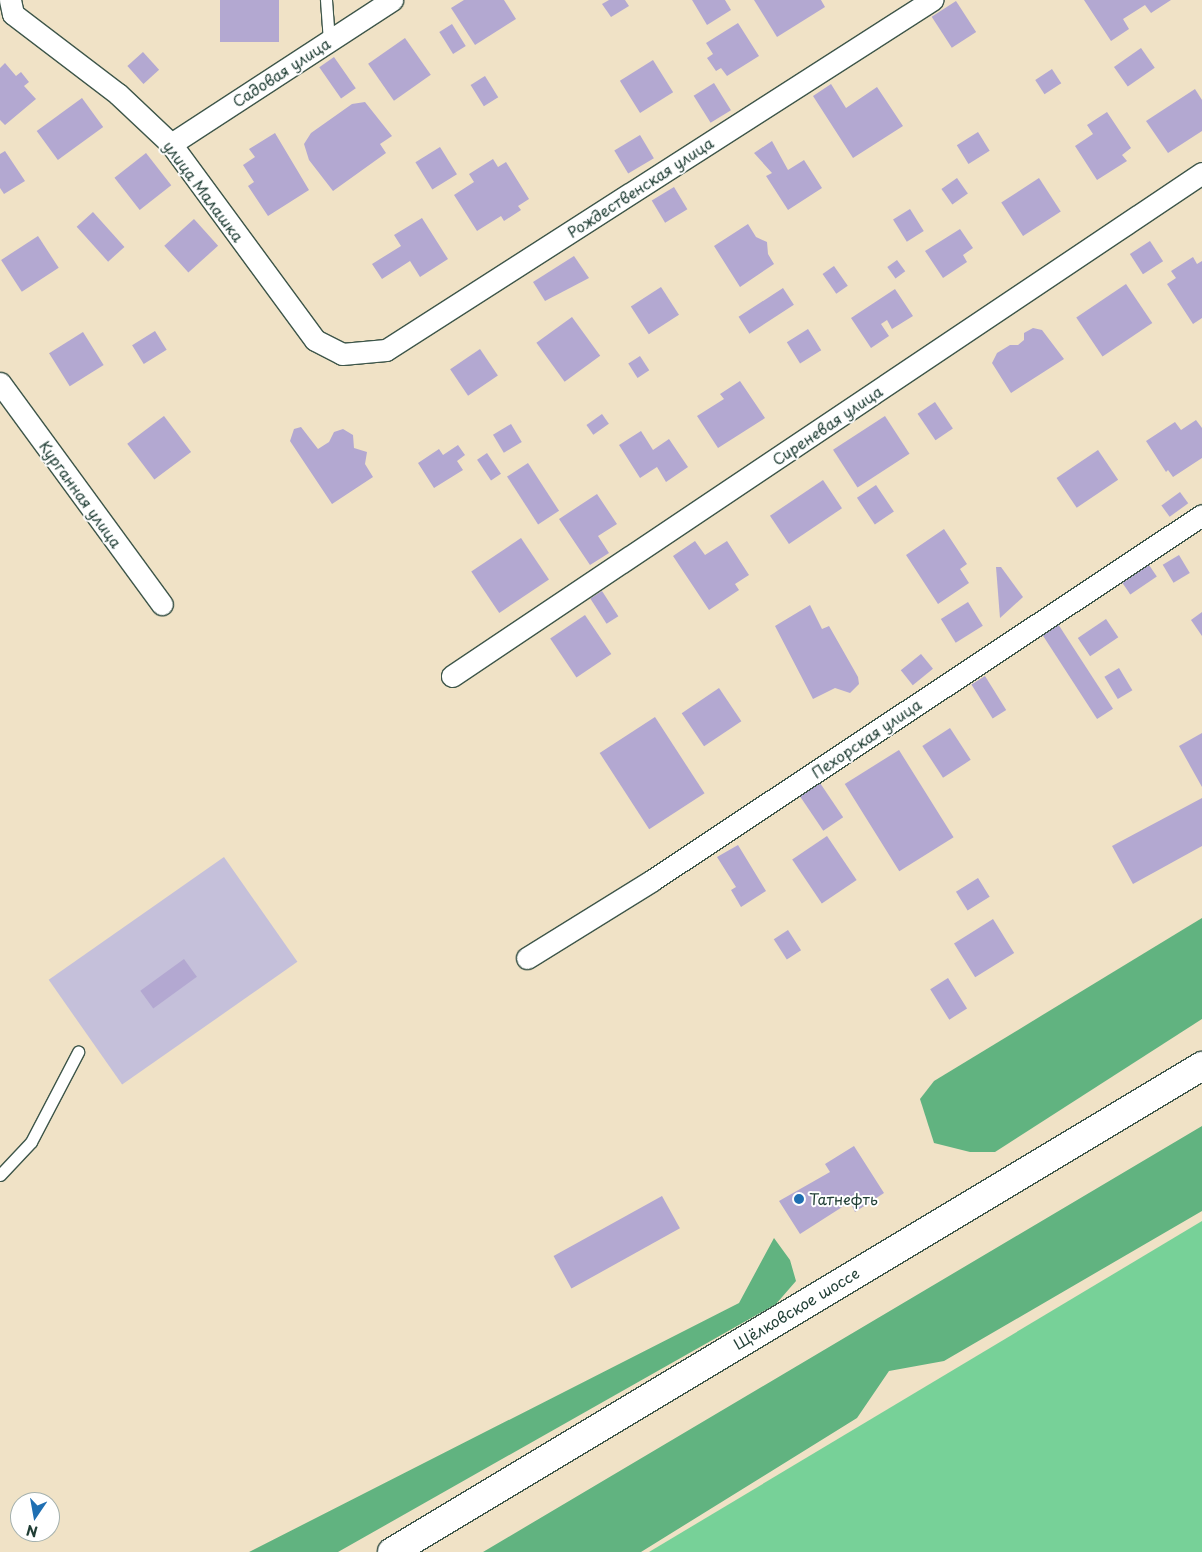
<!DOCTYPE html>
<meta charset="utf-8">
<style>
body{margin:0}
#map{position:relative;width:1202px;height:1552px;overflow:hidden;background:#f0e2c6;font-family:"Playpen Sans",sans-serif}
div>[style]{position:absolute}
.industrial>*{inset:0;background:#c5c0da;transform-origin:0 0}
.green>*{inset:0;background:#77d198}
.forest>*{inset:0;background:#61b380}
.building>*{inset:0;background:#b3a8d1;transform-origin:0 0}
.roads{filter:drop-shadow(1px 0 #3e564a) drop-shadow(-1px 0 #3e564a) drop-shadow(0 1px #3e564a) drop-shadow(0 -1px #3e564a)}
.lane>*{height:11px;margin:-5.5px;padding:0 5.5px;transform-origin:5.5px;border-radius:5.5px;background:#fff}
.street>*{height:21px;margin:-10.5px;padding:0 10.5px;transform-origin:10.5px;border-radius:10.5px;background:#fff}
.primary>*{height:28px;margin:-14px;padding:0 14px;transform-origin:14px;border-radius:14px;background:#fff}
.dots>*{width:14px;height:14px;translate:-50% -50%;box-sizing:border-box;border:2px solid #fff;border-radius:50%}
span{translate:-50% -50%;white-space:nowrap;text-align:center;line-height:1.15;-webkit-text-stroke:4px #fff;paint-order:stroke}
.street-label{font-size:15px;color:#1f3d34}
.poi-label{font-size:15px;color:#1f3d34}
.left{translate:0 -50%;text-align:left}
.north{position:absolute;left:10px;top:1492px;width:50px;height:50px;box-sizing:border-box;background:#fff;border:1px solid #a5b1ae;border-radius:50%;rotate:192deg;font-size:14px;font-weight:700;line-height:20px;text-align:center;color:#1f3d34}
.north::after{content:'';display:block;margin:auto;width:18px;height:22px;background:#1f6fb2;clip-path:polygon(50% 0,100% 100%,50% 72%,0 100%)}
</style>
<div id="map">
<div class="industrial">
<i style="left:224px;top:857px;width:128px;height:214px;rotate:55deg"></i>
</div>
<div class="green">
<i style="clip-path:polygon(1202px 1221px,1202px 1552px,649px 1552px)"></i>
</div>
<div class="forest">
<i style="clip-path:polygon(1202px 918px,1202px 1019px,995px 1152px,970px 1152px,934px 1143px,920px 1099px,934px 1081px)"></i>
<i style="clip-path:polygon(1202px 1126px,1202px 1211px,944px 1361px,889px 1371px,857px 1418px,641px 1552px,483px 1552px)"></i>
<i style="clip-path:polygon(774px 1238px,790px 1260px,796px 1281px,776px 1304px,338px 1552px,249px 1552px,739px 1303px)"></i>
</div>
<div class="building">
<i style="left:220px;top:0;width:59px;height:42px"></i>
<i style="clip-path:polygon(464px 0,504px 0,516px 19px,475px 45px,451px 8px)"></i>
<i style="clip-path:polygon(609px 0,625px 0,629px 6px,611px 17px,602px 4px)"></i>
<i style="clip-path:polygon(692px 0,725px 0,731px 10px,707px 25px)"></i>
<i style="clip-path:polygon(754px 0,821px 0,825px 7px,777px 37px)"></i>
<i style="clip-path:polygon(1084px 0,1171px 0,1151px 13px,1145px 5px,1123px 19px,1129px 29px,1111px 41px)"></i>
<i style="left:956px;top:1px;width:37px;height:29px;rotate:57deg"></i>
<i style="clip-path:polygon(738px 23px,759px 56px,727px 76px,721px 68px,716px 71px,707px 58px,713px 54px,706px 43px)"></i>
<i style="left:452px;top:24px;width:26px;height:15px;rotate:58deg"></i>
<i style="left:405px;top:38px;width:45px;height:45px;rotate:55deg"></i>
<i style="left:1141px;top:48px;width:24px;height:33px;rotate:55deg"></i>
<i style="left:143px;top:52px;width:24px;height:21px;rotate:48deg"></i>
<i style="left:334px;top:57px;width:38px;height:18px;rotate:55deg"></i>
<i style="left:653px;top:60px;width:38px;height:39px;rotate:58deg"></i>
<i style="clip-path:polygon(5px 63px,16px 76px,21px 72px,29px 82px,24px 86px,36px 99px,5px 125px,0 120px,0 68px)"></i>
<i style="left:1052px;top:69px;width:17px;height:20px;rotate:57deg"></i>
<i style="left:485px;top:76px;width:25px;height:17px;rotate:58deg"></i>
<i style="left:714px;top:83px;width:32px;height:24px;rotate:58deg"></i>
<i style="clip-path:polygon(831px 84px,846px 108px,877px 87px,903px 126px,853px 158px,813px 96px)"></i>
<i style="clip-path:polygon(1195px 89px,1202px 100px,1202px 131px,1168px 153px,1146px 121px)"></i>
<i style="left:82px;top:98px;width:36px;height:56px;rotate:54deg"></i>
<i style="clip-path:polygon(365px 102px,392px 136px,380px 144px,386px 153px,333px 191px,309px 160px,304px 144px,311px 133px,352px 104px)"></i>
<i style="clip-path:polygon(1107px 112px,1131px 148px,1122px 155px,1127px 161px,1097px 180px,1075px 146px,1093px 134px,1087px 125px)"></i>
<i style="left:978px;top:132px;width:22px;height:25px;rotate:58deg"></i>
<i style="clip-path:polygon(275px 133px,309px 190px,268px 216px,248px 186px,254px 182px,243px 165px,255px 157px,249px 149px)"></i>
<i style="left:640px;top:135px;width:27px;height:30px;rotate:59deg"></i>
<i style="clip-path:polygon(772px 141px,788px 170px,804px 160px,822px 188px,788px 210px,766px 176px,772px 173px,754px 153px)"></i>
<i style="left:440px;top:147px;width:32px;height:29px;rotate:58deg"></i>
<i style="clip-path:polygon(5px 151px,25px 181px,4px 194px,0 188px,0 154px)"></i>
<i style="left:146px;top:153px;width:41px;height:40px;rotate:52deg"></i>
<i style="clip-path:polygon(493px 159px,498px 167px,506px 162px,529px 199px,518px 206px,521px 210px,504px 221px,501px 216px,477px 231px,454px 195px,474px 182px,469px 174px)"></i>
<i style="left:957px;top:178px;width:19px;height:19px;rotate:55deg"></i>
<i style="left:1039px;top:178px;width:40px;height:45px;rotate:57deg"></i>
<i style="left:674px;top:187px;width:26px;height:26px;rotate:59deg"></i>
<i style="left:910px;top:209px;width:26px;height:20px;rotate:58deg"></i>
<i style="left:93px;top:212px;width:47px;height:22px;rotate:48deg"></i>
<i style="clip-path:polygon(422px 218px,448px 259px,420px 277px,410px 261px,382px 279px,372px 264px,401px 246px,394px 235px)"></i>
<i style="left:194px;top:219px;width:36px;height:40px;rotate:48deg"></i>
<i style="clip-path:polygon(748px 224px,756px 237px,767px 242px,768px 254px,774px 264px,740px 287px,714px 246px)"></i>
<i style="clip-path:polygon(960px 229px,973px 248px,963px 255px,967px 262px,943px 278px,925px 251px)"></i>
<i style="left:38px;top:236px;width:38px;height:44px;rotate:57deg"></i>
<i style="left:1150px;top:241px;width:24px;height:24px;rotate:57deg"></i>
<i style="clip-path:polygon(574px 256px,589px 278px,545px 301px,533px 282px)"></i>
<i style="clip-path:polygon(1193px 257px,1197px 264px,1202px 261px,1202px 318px,1193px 324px,1167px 284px,1176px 278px,1171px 271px)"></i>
<i style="left:897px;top:260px;width:14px;height:12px;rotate:54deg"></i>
<i style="left:834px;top:266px;width:24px;height:14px;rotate:55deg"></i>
<i style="left:1126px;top:284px;width:47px;height:60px;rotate:56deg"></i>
<i style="left:661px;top:287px;width:33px;height:36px;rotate:57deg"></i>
<i style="left:783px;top:288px;width:20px;height:53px;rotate:57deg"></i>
<i style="clip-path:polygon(895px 289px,913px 316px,892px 329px,887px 320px,881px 324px,889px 336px,871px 348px,851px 318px)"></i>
<i style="left:572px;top:317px;width:48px;height:44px;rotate:54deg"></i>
<i style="clip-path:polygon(1033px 328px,1042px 330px,1064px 359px,1011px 393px,992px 363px,997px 353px,1010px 345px,1018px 345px,1024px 340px,1024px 333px)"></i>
<i style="left:808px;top:329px;width:25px;height:25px;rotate:58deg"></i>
<i style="left:155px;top:331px;width:22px;height:27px;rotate:58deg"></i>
<i style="left:83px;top:332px;width:39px;height:40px;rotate:58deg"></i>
<i style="left:480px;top:349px;width:32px;height:36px;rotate:56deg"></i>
<i style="left:640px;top:356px;width:17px;height:14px;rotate:57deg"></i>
<i style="clip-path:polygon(740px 381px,765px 418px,718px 448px,697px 416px,724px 399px,720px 394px)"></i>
<i style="left:935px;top:402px;width:32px;height:21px;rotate:56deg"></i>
<i style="left:602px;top:414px;width:12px;height:19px;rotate:55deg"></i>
<i style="left:164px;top:416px;width:45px;height:46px;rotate:53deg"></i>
<i style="left:885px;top:416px;width:45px;height:62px;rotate:57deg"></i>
<i style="clip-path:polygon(1196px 420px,1202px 428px,1202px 458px,1173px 477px,1168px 470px,1166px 472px,1146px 441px,1175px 422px,1181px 430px)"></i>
<i style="left:511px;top:424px;width:21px;height:21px;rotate:59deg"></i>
<i style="clip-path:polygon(301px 427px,318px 449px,329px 442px,334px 432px,343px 429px,353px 435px,354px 448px,367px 452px,365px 464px,373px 477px,332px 504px,290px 441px,294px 429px)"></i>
<i style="clip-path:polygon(641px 431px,653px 450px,669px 439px,688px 467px,666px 482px,657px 467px,640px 478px,619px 445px)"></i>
<i style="clip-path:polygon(458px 445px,465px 455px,457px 461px,463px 470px,434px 488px,418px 463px,439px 449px,443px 455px)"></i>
<i style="left:1098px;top:450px;width:36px;height:50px;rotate:56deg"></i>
<i style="left:487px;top:453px;width:25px;height:12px;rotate:56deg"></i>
<i style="left:528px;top:463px;width:57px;height:25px;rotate:57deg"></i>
<i style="left:823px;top:480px;width:34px;height:64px;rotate:56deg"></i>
<i style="left:876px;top:485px;width:32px;height:23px;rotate:56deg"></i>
<i style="left:1180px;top:492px;width:14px;height:23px;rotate:54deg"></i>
<i style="clip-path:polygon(597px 494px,617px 524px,598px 536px,609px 553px,590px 565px,559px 519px)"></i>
<i style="clip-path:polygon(944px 529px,967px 564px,960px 569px,969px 583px,938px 604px,906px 555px)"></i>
<i style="left:521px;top:538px;width:50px;height:60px;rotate:56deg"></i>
<i style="clip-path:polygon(695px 541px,705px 555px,727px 541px,749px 575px,735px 584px,739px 590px,709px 610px,673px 556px)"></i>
<i style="left:1179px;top:555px;width:21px;height:19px;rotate:59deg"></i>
<i style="left:1149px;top:565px;width:14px;height:32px;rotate:56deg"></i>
<i style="clip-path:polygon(996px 567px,1001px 567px,1023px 597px,1000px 618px)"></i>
<i style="left:602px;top:591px;width:30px;height:14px;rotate:57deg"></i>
<i style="left:968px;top:602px;width:28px;height:32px;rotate:58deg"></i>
<i style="clip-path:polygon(810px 605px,822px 629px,829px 626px,858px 677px,859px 684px,850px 693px,835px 688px,813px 699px,775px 626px)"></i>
<i style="clip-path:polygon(1202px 612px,1202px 636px,1191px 620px)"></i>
<i style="left:585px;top:615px;width:47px;height:42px;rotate:56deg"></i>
<i style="left:1106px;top:619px;width:22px;height:34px;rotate:56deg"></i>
<i style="left:1058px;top:624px;width:101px;height:19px;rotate:57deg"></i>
<i style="left:921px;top:654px;width:19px;height:26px;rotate:51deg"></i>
<i style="left:1119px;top:668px;width:26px;height:17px;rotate:59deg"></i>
<i style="left:985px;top:676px;width:40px;height:16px;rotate:58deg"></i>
<i style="left:719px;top:688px;width:40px;height:45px;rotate:56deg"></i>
<i style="left:655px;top:717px;width:91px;height:66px;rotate:57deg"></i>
<i style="left:950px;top:728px;width:38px;height:33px;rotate:57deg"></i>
<i style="clip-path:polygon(1202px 733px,1202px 787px,1179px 746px)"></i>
<i style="left:899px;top:750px;width:103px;height:64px;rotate:58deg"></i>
<i style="left:818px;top:780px;width:45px;height:24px;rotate:56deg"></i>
<i style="clip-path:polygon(1202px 798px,1202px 846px,1133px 884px,1112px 846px)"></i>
<i style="left:827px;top:836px;width:53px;height:42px;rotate:56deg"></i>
<i style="clip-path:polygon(738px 845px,766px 891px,741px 907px,731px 890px,736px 887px,717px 857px)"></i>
<i style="left:978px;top:878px;width:22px;height:26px;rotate:58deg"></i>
<i style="left:993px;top:919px;width:40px;height:46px;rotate:58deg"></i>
<i style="left:788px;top:930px;width:24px;height:17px;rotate:57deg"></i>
<i style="left:184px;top:959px;width:22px;height:54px;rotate:54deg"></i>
<i style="left:948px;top:978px;width:36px;height:21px;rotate:58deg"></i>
<i style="clip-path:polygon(854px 1146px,884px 1193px,855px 1212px,850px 1202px,800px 1234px,779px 1201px,830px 1172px,825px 1164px)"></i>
<i style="left:662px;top:1196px;width:37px;height:124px;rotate:61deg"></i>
</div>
<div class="roads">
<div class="lane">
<i style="left:326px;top:0;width:41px;rotate:85.8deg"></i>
<i style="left:0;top:1175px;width:45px;rotate:-46.8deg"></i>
<i style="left:31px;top:1142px;width:102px;rotate:-62.4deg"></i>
</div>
<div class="street">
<i style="left:10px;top:0;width:14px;rotate:78deg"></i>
<i style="left:13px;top:14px;width:132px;rotate:37.3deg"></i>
<i style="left:118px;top:94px;width:73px;rotate:43.3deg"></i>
<i style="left:171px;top:144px;width:243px;rotate:53.7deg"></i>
<i style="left:315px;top:340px;width:30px;rotate:27deg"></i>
<i style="left:342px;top:354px;width:44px;rotate:-5.2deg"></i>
<i style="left:386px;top:350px;width:649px;rotate:-32.66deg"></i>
<i style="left:171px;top:144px;width:264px;rotate:-33.1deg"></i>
<i style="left:0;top:383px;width:274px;rotate:53.8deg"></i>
<i style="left:452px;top:676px;width:903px;rotate:-33.85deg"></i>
<i style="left:527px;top:958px;width:146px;rotate:-31.8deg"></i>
<i style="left:651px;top:881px;width:661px;rotate:-33.59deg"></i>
</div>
<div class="primary">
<i style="left:392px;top:1552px;width:945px;rotate:-30.96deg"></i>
</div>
</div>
<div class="dots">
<i style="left:799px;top:1199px;background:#1f6fb2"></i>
</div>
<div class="street-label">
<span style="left:281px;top:72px;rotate:-33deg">Садовая улица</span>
<span style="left:640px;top:187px;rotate:-33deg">Рождественская улица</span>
<span style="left:204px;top:191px;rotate:53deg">улица Малашка</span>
<span style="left:827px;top:425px;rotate:-34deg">Сиреневая улица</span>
<span style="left:81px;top:494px;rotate:54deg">Курганная улица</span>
<span style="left:866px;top:738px;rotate:-34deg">Пехорская улица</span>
<span style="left:796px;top:1308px;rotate:-31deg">Щёлковское шоссе</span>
</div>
<div class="poi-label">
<span class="left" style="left:809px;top:1199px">Татнефть</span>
</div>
<div class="north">N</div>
</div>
